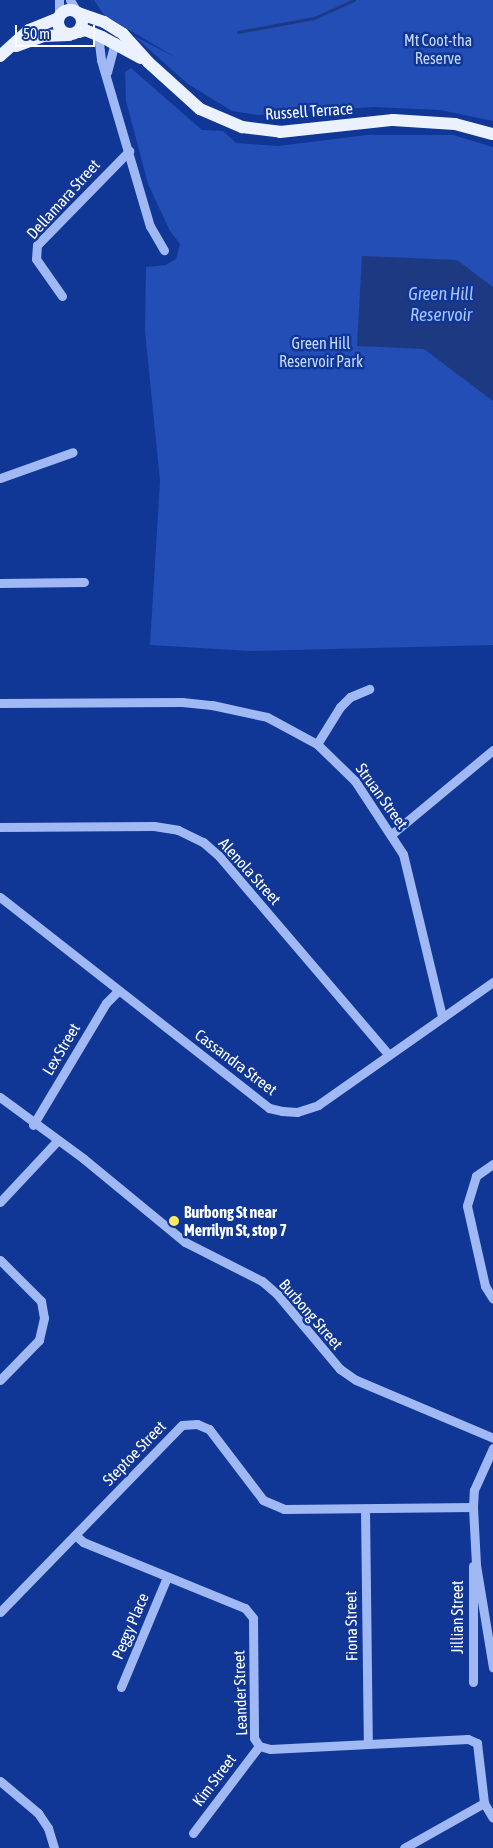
<!DOCTYPE html>
<style>
body{margin:0}
#map{position:relative;width:493px;height:1848px;overflow:hidden;background:#103696;font-family:"Asap Condensed",sans-serif}
div>[style]{position:absolute}
.green>*{inset:0;background:#234eb6}
.water>*{inset:0;background:#1d3982}
.stream>*{height:3px;margin:-1.5px;padding:0 1.5px;transform-origin:1.5px;border-radius:1.5px;background:#1d3982}
.minor>*{height:9px;margin:-4.5px;padding:0 4.5px;transform-origin:4.5px;border-radius:4.5px;background:#a0b9f4}
.major>*{height:12px;margin:-6px;padding:0 6px;transform-origin:6px;border-radius:6px;background:#ecf1ff}
.major>.ring{margin:-6px;padding:0;box-sizing:content-box;background:none;border:12px solid #ecf1ff;border-radius:50%}
.dots>*{width:14px;height:14px;translate:-50% -50%;box-sizing:border-box;border:2px solid #103696;border-radius:50%}
span{translate:-50% -50%;white-space:nowrap;text-align:center;line-height:1.15;-webkit-text-stroke:5px #103696;paint-order:stroke}
.park-label{font-size:16px;color:#c8d8fe}
.street-label{font-size:16px;color:#fff}
.poi-label{font-size:16px;color:#fff;font-weight:700}
.left{translate:0 -50%;text-align:left}
.water-label{font-size:18px;color:#acc4fa;font-style:italic}
.scale{position:absolute;left:15px;top:25px;width:80px;height:22px;box-sizing:border-box;border:2px solid #fff;border-top:0;padding-left:6px;font-size:15px;line-height:18px;white-space:nowrap;color:#fff;-webkit-text-stroke:4px #103696;paint-order:stroke}
</style>
<div id="map">
<div class="green">
<i style="clip-path:polygon(94px 0,493px 0,493px 121px,440px 110px,373px 107px,258px 115px,232px 111px,188px 84px,134px 36px,177px 58px,104px 15px)"></i>
<i style="clip-path:polygon(131px 68px,202px 130px,223px 131px,236px 143px,278px 146px,367px 135px,453px 135px,493px 147px,493px 645px,250px 651px,150px 645px,160px 481px,145px 331px,146px 267px,166px 265px,176px 259px,180px 244px,170px 231px,148px 184px,126px 101px,125px 72px)"></i>
</div>
<div class="water">
<i style="clip-path:polygon(362px 256px,457px 260px,493px 287px,493px 401px,424px 349px,357px 346px)"></i>
</div>
<div class="stream">
<i style="left:238px;top:32px;width:77px;rotate:-10.4deg"></i>
<i style="left:314px;top:18px;width:44px;rotate:-24.2deg"></i>
</div>
<div class="minor">
<i style="left:59px;top:0;width:17px;rotate:90deg"></i>
<i style="left:70px;top:0;width:14px;rotate:60deg"></i>
<i style="left:98px;top:35px;width:25px;rotate:83deg"></i>
<i style="left:101px;top:60px;width:173px;rotate:73.6deg"></i>
<i style="left:150px;top:226px;width:28px;rotate:60deg"></i>
<i style="left:107px;top:72px;width:31px;rotate:-75deg"></i>
<i style="left:62px;top:296px;width:45px;rotate:-125.1deg"></i>
<i style="left:36px;top:259px;width:14px;rotate:-86deg"></i>
<i style="left:37px;top:245px;width:132px;rotate:-45.6deg"></i>
<i style="left:0;top:478px;width:77px;rotate:-19.6deg"></i>
<i style="left:0;top:583px;width:84px;rotate:-0.7deg"></i>
<i style="left:0;top:703px;width:182px;rotate:-0.3deg"></i>
<i style="left:182px;top:702px;width:30px;rotate:6deg"></i>
<i style="left:212px;top:705px;width:56px;rotate:12.3deg"></i>
<i style="left:267px;top:717px;width:57px;rotate:28.4deg"></i>
<i style="left:317px;top:744px;width:53px;rotate:44.2deg"></i>
<i style="left:355px;top:781px;width:87px;rotate:56.7deg"></i>
<i style="left:403px;top:854px;width:168px;rotate:76.5deg"></i>
<i style="left:317px;top:744px;width:44px;rotate:-58.1deg"></i>
<i style="left:340px;top:707px;width:14px;rotate:-45deg"></i>
<i style="left:350px;top:697px;width:21px;rotate:-23deg"></i>
<i style="left:0;top:827px;width:154px;rotate:-0.4deg"></i>
<i style="left:154px;top:826px;width:24px;rotate:9deg"></i>
<i style="left:178px;top:830px;width:28px;rotate:26deg"></i>
<i style="left:203px;top:842px;width:21px;rotate:41deg"></i>
<i style="left:219px;top:856px;width:260px;rotate:49.5deg"></i>
<i style="left:393px;top:833px;width:130px;rotate:-39.7deg"></i>
<i style="left:0;top:897px;width:342px;rotate:38.1deg"></i>
<i style="left:269px;top:1108px;width:13px;rotate:13deg"></i>
<i style="left:282px;top:1111px;width:15px;rotate:4deg"></i>
<i style="left:297px;top:1112px;width:22px;rotate:-18deg"></i>
<i style="left:318px;top:1105px;width:214px;rotate:-35.1deg"></i>
<i style="left:0;top:1097px;width:104px;rotate:36.4deg"></i>
<i style="left:84px;top:1159px;width:131px;rotate:39.4deg"></i>
<i style="left:185px;top:1242px;width:86px;rotate:26.9deg"></i>
<i style="left:262px;top:1281px;width:20px;rotate:41deg"></i>
<i style="left:277px;top:1294px;width:98px;rotate:50deg"></i>
<i style="left:340px;top:1369px;width:19px;rotate:35deg"></i>
<i style="left:356px;top:1380px;width:149px;rotate:22.9deg"></i>
<i style="left:33px;top:1125px;width:142px;rotate:-59.1deg"></i>
<i style="left:106px;top:1003px;width:17px;rotate:-45deg"></i>
<i style="left:493px;top:1164px;width:21px;rotate:145deg"></i>
<i style="left:476px;top:1176px;width:31px;rotate:107deg"></i>
<i style="left:467px;top:1206px;width:82px;rotate:77.3deg"></i>
<i style="left:485px;top:1286px;width:15px;rotate:58deg"></i>
<i style="left:0;top:1202px;width:83px;rotate:-46.9deg"></i>
<i style="left:0;top:1260px;width:58px;rotate:45deg"></i>
<i style="left:41px;top:1301px;width:17px;rotate:80deg"></i>
<i style="left:44px;top:1318px;width:23px;rotate:103deg"></i>
<i style="left:39px;top:1340px;width:56px;rotate:134.3deg"></i>
<i style="left:473px;top:1507px;width:58px;rotate:87deg"></i>
<i style="left:476px;top:1565px;width:104px;rotate:80.6deg"></i>
<i style="left:365px;top:1509px;width:234px;rotate:89.3deg"></i>
<i style="left:75px;top:1535px;width:11px;rotate:41deg"></i>
<i style="left:83px;top:1542px;width:175px;rotate:22.2deg"></i>
<i style="left:245px;top:1608px;width:13px;rotate:51deg"></i>
<i style="left:253px;top:1618px;width:120px;rotate:89.5deg"></i>
<i style="left:254px;top:1738px;width:9px;rotate:58deg"></i>
<i style="left:259px;top:1746px;width:11px;rotate:15deg"></i>
<i style="left:270px;top:1749px;width:198px;rotate:-2.9deg"></i>
<i style="left:468px;top:1739px;width:10px;rotate:24deg"></i>
<i style="left:477px;top:1743px;width:60px;rotate:83.3deg"></i>
<i style="left:484px;top:1803px;width:17px;rotate:59deg"></i>
<i style="left:0;top:1612px;width:261px;rotate:-45.8deg"></i>
<i style="left:182px;top:1425px;width:15px;rotate:-4deg"></i>
<i style="left:197px;top:1424px;width:13px;rotate:23deg"></i>
<i style="left:209px;top:1429px;width:89px;rotate:52.7deg"></i>
<i style="left:263px;top:1500px;width:23px;rotate:23deg"></i>
<i style="left:284px;top:1509px;width:189px;rotate:-0.6deg"></i>
<i style="left:473px;top:1507px;width:17px;rotate:-87deg"></i>
<i style="left:474px;top:1490px;width:46px;rotate:-65.7deg"></i>
<i style="left:473px;top:1682px;width:116px;rotate:-90deg"></i>
<i style="left:121px;top:1687px;width:119px;rotate:-67.3deg"></i>
<i style="left:0;top:1781px;width:50px;rotate:40.1deg"></i>
<i style="left:38px;top:1813px;width:18px;rotate:56deg"></i>
<i style="left:48px;top:1828px;width:21px;rotate:73deg"></i>
<i style="left:193px;top:1833px;width:109px;rotate:-52.8deg"></i>
<i style="left:404px;top:1848px;width:92px;rotate:-29.4deg"></i>
</div>
<div class="major">
<i class="ring" style="left:58px;top:10px;width:12px;height:12px"></i>
<i style="left:78px;top:13px;width:28px;rotate:19deg"></i>
<i style="left:104px;top:22px;width:22px;rotate:32deg"></i>
<i style="left:123px;top:34px;width:38px;rotate:48deg"></i>
<i style="left:148px;top:62px;width:70px;rotate:42.1deg"></i>
<i style="left:200px;top:109px;width:46px;rotate:23.2deg"></i>
<i style="left:242px;top:127px;width:38px;rotate:7deg"></i>
<i style="left:280px;top:132px;width:114px;rotate:-6.1deg"></i>
<i style="left:393px;top:120px;width:62px;rotate:3.7deg"></i>
<i style="left:455px;top:124px;width:39px;rotate:15deg"></i>
<i style="left:79px;top:32px;width:6px;rotate:-18deg"></i>
<i style="left:85px;top:30px;width:18px;rotate:22deg"></i>
<i style="left:102px;top:37px;width:44px;rotate:28.3deg"></i>
<i style="left:16px;top:46px;width:29px;rotate:-20deg"></i>
<i style="left:43px;top:36px;width:26px;rotate:-2deg"></i>
<i style="left:0;top:56px;width:39px;rotate:-42deg"></i>
<i style="left:29px;top:30px;width:32px;rotate:-22deg"></i>
</div>
<div class="dots">
<i style="left:174px;top:1221px;background:#ffea62"></i>
</div>
<div class="park-label">
<span style="left:438px;top:49px">Mt Coot-tha<br>Reserve</span>
<span style="left:321px;top:352px">Green Hill<br>Reservoir Park</span>
</div>
<div class="street-label">
<span style="left:309px;top:111px;rotate:-4deg">Russell Terrace</span>
<span style="left:63px;top:199px;rotate:-48deg">Dellamara Street</span>
<span style="left:382px;top:796px;rotate:54deg">Struan Street</span>
<span style="left:250px;top:871px;rotate:48deg">Alenola Street</span>
<span style="left:61px;top:1049px;rotate:-59deg">Lex Street</span>
<span style="left:236px;top:1062px;rotate:37deg">Cassandra Street</span>
<span style="left:311px;top:1314px;rotate:49deg">Burbong Street</span>
<span style="left:134px;top:1453px;rotate:-46deg">Steptoe Street</span>
<span style="left:457px;top:1617px;rotate:-90deg">Jillian Street</span>
<span style="left:130px;top:1626px;rotate:-67deg">Peggy Place</span>
<span style="left:351px;top:1626px;rotate:-91deg">Fiona Street</span>
<span style="left:240px;top:1693px;rotate:-92deg">Leander Street</span>
<span style="left:214px;top:1780px;rotate:-53deg">Kim Street</span>
</div>
<div class="poi-label">
<span class="left" style="left:184px;top:1221px">Burbong St near<br>Merrilyn St, stop 7</span>
</div>
<div class="water-label">
<span style="left:441px;top:305px">Green Hill<br>Reservoir</span>
</div>
<div class="scale">50 m</div>
</div>
